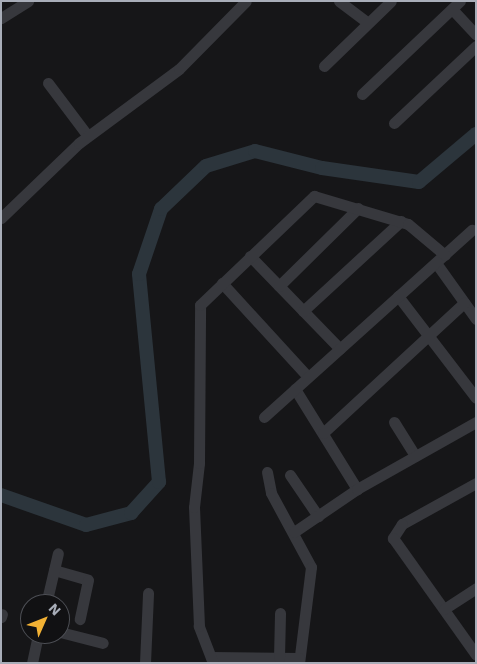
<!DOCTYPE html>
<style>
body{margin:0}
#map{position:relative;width:477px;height:664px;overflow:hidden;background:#161618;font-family:"Work Sans",sans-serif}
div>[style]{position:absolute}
.river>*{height:14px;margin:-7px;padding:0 7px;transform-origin:7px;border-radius:7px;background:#2c353c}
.minor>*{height:11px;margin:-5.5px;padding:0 5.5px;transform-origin:5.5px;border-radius:5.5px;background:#37383d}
span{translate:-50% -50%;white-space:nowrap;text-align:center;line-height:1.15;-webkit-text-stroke:4px #111113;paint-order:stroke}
.frame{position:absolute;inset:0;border:2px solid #a8adb8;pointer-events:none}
.north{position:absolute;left:20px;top:594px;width:50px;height:50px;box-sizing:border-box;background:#111113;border:1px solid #4d4f55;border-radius:50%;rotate:46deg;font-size:14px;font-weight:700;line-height:20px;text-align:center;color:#a8adb8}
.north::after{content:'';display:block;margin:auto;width:18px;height:22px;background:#f2b134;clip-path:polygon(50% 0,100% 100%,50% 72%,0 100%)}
</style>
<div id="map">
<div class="river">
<i style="left:1px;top:495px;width:90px;rotate:19.4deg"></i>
<i style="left:86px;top:525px;width:47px;rotate:-14.9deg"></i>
<i style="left:131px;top:513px;width:42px;rotate:-47.9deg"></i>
<i style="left:159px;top:482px;width:209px;rotate:-95.5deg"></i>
<i style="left:139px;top:274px;width:69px;rotate:-71.3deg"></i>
<i style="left:161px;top:209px;width:62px;rotate:-43.7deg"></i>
<i style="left:206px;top:166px;width:51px;rotate:-17deg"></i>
<i style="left:255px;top:151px;width:69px;rotate:14.2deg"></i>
<i style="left:322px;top:168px;width:98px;rotate:8.2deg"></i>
<i style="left:419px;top:182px;width:75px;rotate:-40.1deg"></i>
</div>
<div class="minor">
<i style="left:339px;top:1px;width:35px;rotate:37deg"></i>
<i style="left:452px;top:9px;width:35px;rotate:47deg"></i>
<i style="left:1px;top:18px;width:32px;rotate:-32deg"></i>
<i style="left:324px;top:66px;width:93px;rotate:-44.1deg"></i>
<i style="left:48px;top:83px;width:66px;rotate:53deg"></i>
<i style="left:362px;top:94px;width:135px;rotate:-43.5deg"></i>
<i style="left:394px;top:123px;width:112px;rotate:-43.2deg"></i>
<i style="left:1px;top:218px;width:108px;rotate:-43.9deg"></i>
<i style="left:79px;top:143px;width:124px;rotate:-36.5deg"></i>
<i style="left:179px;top:69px;width:95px;rotate:-45.4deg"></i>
<i style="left:250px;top:256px;width:129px;rotate:45.9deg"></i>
<i style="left:436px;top:263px;width:69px;rotate:54.5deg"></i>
<i style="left:222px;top:283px;width:127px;rotate:47.5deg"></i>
<i style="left:279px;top:286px;width:111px;rotate:-44.6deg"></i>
<i style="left:398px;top:296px;width:128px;rotate:52.6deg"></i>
<i style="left:303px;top:311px;width:133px;rotate:-42.6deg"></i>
<i style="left:295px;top:389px;width:118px;rotate:58.2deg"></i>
<i style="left:264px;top:417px;width:280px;rotate:-42deg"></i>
<i style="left:394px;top:422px;width:40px;rotate:58deg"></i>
<i style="left:323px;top:433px;width:192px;rotate:-42.7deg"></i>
<i style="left:267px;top:472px;width:21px;rotate:79deg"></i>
<i style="left:271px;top:493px;width:84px;rotate:61.6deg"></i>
<i style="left:311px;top:567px;width:97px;rotate:97.1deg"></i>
<i style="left:290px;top:475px;width:50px;rotate:55.7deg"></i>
<i style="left:476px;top:483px;width:85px;rotate:151deg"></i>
<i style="left:402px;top:524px;width:17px;rotate:123deg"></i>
<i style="left:393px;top:538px;width:143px;rotate:54.6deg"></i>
<i style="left:294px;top:532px;width:76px;rotate:-34.3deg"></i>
<i style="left:357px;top:489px;width:137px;rotate:-29.4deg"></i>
<i style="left:54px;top:570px;width:35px;rotate:16deg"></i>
<i style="left:88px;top:580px;width:40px;rotate:102deg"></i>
<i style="left:46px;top:604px;width:52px;rotate:-76.8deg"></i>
<i style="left:444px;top:609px;width:38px;rotate:-33deg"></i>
<i style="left:1px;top:617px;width:3px;rotate:-72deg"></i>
<i style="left:60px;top:632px;width:44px;rotate:14.3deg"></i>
<i style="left:211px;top:657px;width:88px;rotate:0.7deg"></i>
<i style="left:279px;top:658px;width:45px;rotate:-88.7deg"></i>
<i style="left:32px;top:663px;width:30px;rotate:-78deg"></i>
<i style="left:145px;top:663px;width:70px;rotate:-87.5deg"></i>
<i style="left:213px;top:663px;width:40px;rotate:-111deg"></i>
<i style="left:199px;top:626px;width:119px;rotate:-92.4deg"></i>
<i style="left:194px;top:507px;width:44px;rotate:-83.5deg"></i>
<i style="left:199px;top:463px;width:158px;rotate:-89.6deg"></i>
<i style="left:200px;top:305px;width:158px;rotate:-43.7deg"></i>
<i style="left:314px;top:196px;width:98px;rotate:16.6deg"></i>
<i style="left:408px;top:224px;width:48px;rotate:40deg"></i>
</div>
<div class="frame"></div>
<div class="north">N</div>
</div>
